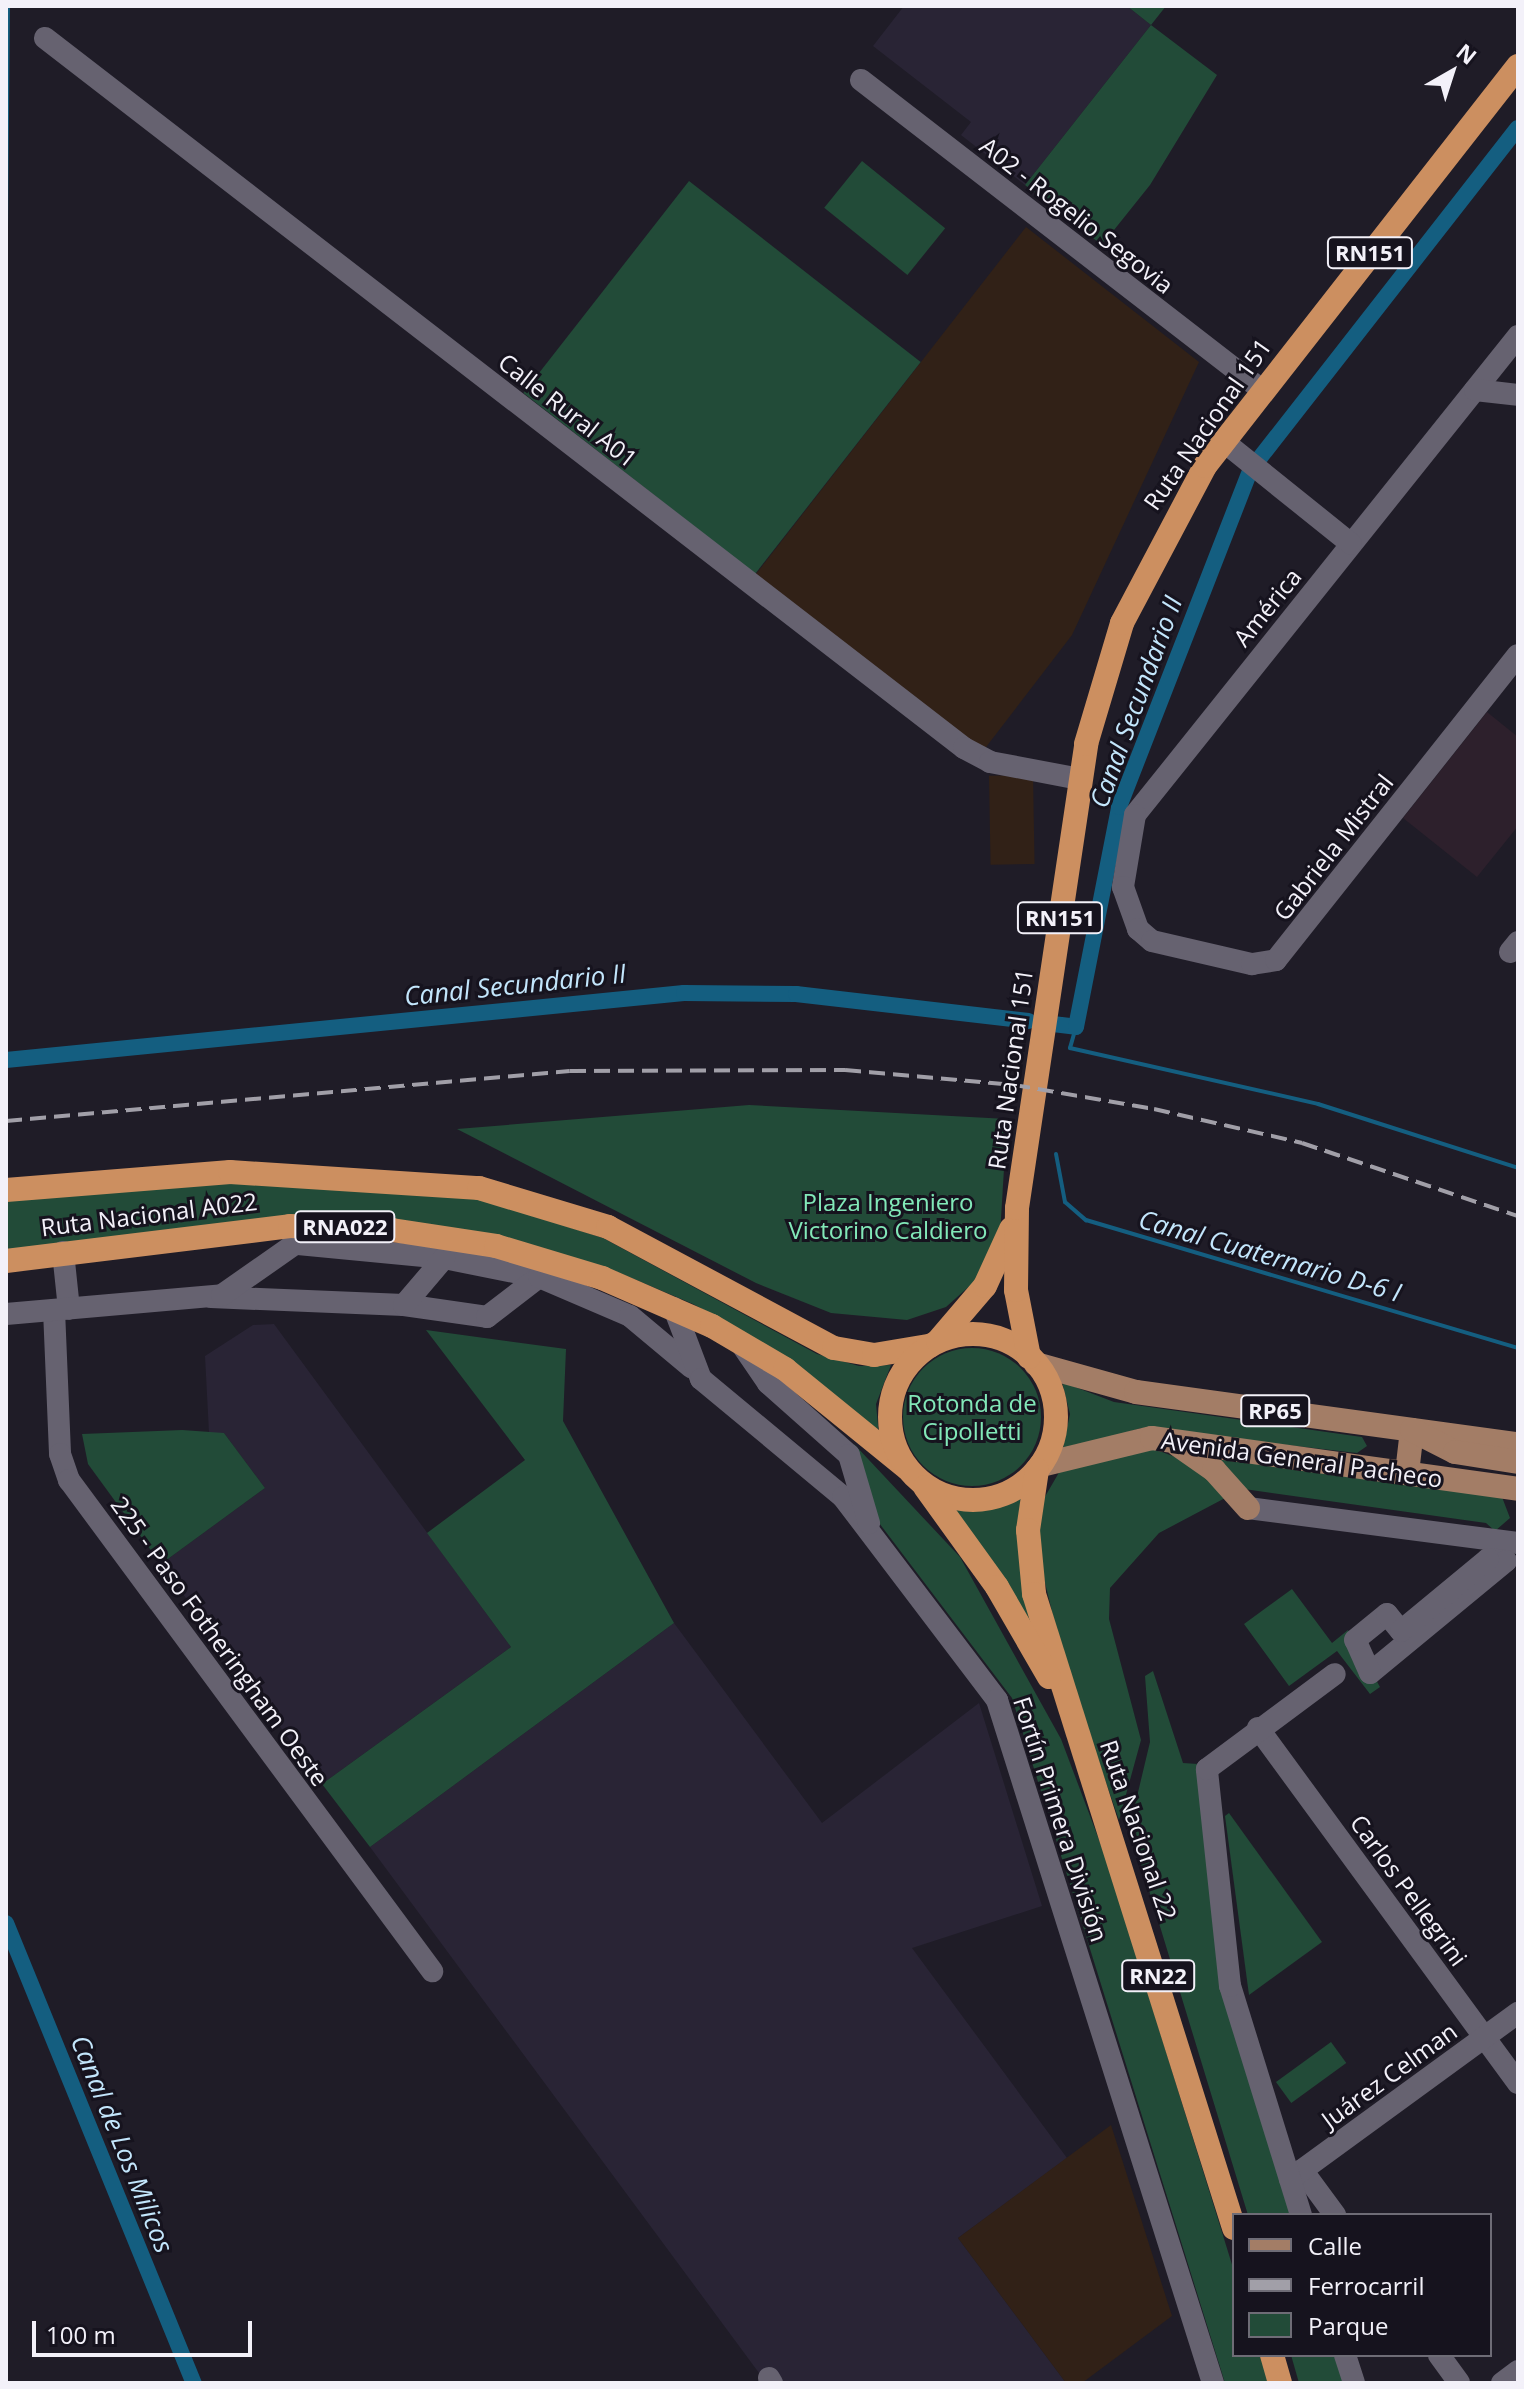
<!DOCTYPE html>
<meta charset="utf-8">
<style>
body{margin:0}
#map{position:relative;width:1524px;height:2389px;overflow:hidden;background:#1f1c27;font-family:"Open Sans",sans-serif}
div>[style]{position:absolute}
.built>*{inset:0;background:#292435}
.industrial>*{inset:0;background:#312117;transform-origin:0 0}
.education>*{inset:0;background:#2d202c}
.green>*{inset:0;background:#224b38;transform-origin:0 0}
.round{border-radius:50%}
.stream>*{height:4px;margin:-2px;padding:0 2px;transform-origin:2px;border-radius:2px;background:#145e80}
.canal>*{height:16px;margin:-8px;padding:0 8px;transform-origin:8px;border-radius:8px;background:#145e80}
.minor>*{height:22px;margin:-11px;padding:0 11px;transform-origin:11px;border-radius:11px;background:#666270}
.major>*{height:24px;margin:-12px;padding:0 12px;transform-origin:12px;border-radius:12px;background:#a37d66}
.highway>*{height:24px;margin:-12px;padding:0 12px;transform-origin:12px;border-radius:12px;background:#cc8f60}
.highway>.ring{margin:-12px;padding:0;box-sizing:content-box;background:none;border:24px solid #cc8f60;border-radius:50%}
.rail>*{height:4px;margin-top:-2px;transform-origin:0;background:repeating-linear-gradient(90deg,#a19fa8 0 16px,transparent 0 24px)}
span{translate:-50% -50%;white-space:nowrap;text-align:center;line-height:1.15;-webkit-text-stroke:6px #16131e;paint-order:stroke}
.shield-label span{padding:2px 6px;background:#16131e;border:2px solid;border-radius:6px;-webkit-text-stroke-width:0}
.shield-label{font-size:22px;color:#f3f1f9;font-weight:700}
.street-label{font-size:24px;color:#f3f1f9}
.park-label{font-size:24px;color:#82e8b8}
.water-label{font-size:26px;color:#c3e6fc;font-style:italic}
.frame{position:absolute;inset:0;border:8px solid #f3f1f9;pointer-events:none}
.legend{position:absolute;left:1232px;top:2213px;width:260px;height:144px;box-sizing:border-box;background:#16131e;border:2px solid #6e6c76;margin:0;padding:10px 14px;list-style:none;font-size:24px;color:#f3f1f9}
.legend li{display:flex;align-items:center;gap:16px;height:40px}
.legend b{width:40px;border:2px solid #6e6c76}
.north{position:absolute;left:1412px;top:32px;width:80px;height:80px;-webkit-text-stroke:6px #16131e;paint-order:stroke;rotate:39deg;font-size:22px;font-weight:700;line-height:32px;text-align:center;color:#f3f1f9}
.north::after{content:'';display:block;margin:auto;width:28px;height:36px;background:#f3f1f9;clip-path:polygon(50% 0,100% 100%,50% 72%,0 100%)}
.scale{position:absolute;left:32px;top:2321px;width:220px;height:36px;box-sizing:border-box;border:4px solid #f3f1f9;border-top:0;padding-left:10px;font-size:24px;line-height:28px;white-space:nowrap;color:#f3f1f9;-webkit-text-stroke:6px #16131e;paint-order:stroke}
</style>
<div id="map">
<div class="built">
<i style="clip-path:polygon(904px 6px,1127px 6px,1151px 25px,1025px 185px,961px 135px,971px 122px,873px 46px)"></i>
<i style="clip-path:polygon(274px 1324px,511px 1647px,322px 1784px,161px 1564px,265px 1488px,224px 1433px,209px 1433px,205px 1356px,253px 1325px)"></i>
<i style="clip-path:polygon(674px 1623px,822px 1823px,979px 1703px,1042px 1906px,912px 1948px,1067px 2158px,958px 2238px,1066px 2383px,765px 2381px,370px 1847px)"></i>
</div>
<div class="industrial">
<i style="clip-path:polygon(1026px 227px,1199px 362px,1072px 635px,983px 751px,756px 574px)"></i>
<i style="left:1033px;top:775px;width:89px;height:44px;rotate:89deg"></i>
<i style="clip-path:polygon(1111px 2125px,1172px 2316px,1082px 2383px,1066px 2383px,958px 2238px)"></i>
</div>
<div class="education">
<i style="clip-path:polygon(1487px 712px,1518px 737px,1518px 826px,1477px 877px,1403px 818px)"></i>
</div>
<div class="green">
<i style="clip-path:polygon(1127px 6px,1166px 6px,1151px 25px,1217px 75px,1150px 185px,1102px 245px,1025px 185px,1151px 25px)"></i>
<i style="left:862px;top:161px;width:107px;height:60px;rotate:39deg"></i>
<i style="left:689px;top:181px;width:294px;height:269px;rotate:38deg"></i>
<i style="clip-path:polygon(749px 1105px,1007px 1119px,1000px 1235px,974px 1282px,946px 1307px,907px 1320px,831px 1313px,756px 1283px,457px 1129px)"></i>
<i style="clip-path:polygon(245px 1182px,463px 1193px,603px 1238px,817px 1354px,859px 1366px,891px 1365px,876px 1404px,879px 1436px,732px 1325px,693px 1304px,615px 1271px,405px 1221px,278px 1217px,6px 1253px,6px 1199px)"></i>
<i style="clip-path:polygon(426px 1330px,566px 1349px,563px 1421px,674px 1623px,370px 1847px,322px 1784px,511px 1647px,427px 1533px,525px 1460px)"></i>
<i class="round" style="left:903px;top:1348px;width:138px;height:138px"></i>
<i style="clip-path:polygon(1062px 1382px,1114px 1402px,1362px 1437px,1367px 1446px,1357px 1453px,1141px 1428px,1062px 1452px,1070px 1414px)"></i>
<i style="clip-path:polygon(182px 1430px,224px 1433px,265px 1488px,161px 1564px,88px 1464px,82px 1434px)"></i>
<i style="clip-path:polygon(854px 1444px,960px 1557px,1061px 1739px,1107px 1861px,1234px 2271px,1234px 2355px,1260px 2355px,1269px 2383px,1225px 2383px,1012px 1698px,873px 1515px)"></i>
<i style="clip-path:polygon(1154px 1449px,1186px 1461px,1227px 1497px,1159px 1533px,1110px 1588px,1109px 1619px,1141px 1740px,1119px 1820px,1064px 1661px,1040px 1562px,1039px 1507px,1061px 1469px)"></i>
<i style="clip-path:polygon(1203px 1453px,1502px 1497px,1510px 1518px,1495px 1531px,1486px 1523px,1244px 1489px)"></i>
<i style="clip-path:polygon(1021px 1499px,1017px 1527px,1045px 1655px,954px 1508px)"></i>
<i style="clip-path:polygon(1292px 1589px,1332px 1643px,1348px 1630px,1380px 1687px,1370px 1694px,1337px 1651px,1289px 1686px,1244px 1624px)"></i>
<i style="clip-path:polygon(1153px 1671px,1183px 1763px,1198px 1764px,1221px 1974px,1294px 2215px,1248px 2215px,1137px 1851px,1135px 1805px,1150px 1742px,1145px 1676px)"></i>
<i style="clip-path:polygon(1229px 1813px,1322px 1942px,1249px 1995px,1225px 1816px)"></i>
<i style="left:1331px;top:2042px;width:26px;height:68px;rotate:54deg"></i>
<i style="clip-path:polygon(1291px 2355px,1338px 2355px,1347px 2383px,1299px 2383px)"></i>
</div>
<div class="stream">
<i style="left:6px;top:230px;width:224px;rotate:-89.5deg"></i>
<i style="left:1076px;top:1027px;width:22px;rotate:106deg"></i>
<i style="left:1070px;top:1048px;width:254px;rotate:12.7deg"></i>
<i style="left:1318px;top:1104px;width:210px;rotate:17.7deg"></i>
<i style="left:1056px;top:1154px;width:49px;rotate:79.4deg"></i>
<i style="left:1065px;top:1202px;width:28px;rotate:41deg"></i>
<i style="left:1086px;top:1220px;width:451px;rotate:16.5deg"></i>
</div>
<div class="canal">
<i style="left:1259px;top:459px;width:420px;rotate:-52deg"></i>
<i style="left:1053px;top:1024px;width:23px;rotate:7deg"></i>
<i style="left:1076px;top:1027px;width:224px;rotate:-78.9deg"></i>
<i style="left:1119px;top:807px;width:358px;rotate:-68.7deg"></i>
<i style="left:6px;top:1060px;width:681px;rotate:-5.64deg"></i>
<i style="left:684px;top:993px;width:112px;rotate:0.5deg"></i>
<i style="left:796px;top:994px;width:234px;rotate:6.6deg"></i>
<i style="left:6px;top:1923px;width:497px;rotate:67.8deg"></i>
</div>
<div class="minor">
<i style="left:45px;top:38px;width:1161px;rotate:37.69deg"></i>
<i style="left:964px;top:748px;width:30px;rotate:28deg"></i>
<i style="left:990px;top:762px;width:92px;rotate:10.7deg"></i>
<i style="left:861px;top:80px;width:507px;rotate:37.71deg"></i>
<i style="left:1518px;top:336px;width:613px;rotate:128.65deg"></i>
<i style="left:1135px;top:815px;width:73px;rotate:99.5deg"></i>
<i style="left:1123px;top:887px;width:45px;rotate:70.3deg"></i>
<i style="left:1138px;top:929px;width:18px;rotate:41deg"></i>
<i style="left:1152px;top:941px;width:103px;rotate:13deg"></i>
<i style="left:1252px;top:964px;width:24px;rotate:-9deg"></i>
<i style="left:1276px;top:960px;width:389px;rotate:-51.6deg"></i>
<i style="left:1475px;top:390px;width:43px;rotate:6.6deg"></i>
<i style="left:1223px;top:441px;width:164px;rotate:38.8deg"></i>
<i style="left:1510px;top:952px;width:13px;rotate:-51deg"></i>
<i style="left:298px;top:1244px;width:147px;rotate:5.5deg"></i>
<i style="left:444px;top:1258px;width:97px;rotate:11.3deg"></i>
<i style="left:63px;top:1252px;width:57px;rotate:84deg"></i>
<i style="left:211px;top:1297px;width:193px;rotate:2.4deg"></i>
<i style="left:404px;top:1305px;width:84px;rotate:8.2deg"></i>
<i style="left:487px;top:1317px;width:66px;rotate:-37.6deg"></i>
<i style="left:539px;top:1277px;width:99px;rotate:23.2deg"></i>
<i style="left:630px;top:1316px;width:80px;rotate:39.9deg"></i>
<i style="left:404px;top:1305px;width:62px;rotate:-49.6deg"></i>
<i style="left:674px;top:1308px;width:76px;rotate:69.2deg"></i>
<i style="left:701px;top:1379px;width:185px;rotate:39.7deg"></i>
<i style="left:843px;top:1497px;width:255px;rotate:52.8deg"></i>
<i style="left:997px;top:1700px;width:716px;rotate:72.45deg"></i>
<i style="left:54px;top:1310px;width:144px;rotate:87.6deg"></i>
<i style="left:60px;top:1454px;width:28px;rotate:71deg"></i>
<i style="left:69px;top:1480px;width:611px;rotate:53.52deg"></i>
<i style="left:6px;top:1314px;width:217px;rotate:-5deg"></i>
<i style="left:222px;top:1295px;width:122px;rotate:-35deg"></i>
<i style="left:740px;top:1342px;width:50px;rotate:55.7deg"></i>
<i style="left:768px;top:1383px;width:108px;rotate:41.6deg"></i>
<i style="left:849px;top:1455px;width:71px;rotate:73.6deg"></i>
<i style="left:1248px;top:1508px;width:272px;rotate:7.4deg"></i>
<i style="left:1488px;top:1559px;width:18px;rotate:6deg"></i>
<i style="left:1506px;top:1561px;width:176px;rotate:140.5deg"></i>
<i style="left:1370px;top:1673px;width:36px;rotate:-114deg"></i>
<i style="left:1355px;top:1640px;width:41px;rotate:-39.1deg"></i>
<i style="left:1387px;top:1614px;width:22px;rotate:51deg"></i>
<i style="left:1401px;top:1631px;width:113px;rotate:-39.6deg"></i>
<i style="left:1258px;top:1728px;width:440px;rotate:53.8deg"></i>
<i style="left:1302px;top:2170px;width:56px;rotate:53.7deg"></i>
<i style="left:1290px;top:2179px;width:282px;rotate:-36.1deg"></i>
<i style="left:1301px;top:2215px;width:240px;rotate:-107.2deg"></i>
<i style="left:1230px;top:1986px;width:218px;rotate:-96.1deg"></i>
<i style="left:1207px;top:1769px;width:159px;rotate:-36.6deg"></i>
<i style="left:1345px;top:2355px;width:29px;rotate:72deg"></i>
<i style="left:1439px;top:2355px;width:34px;rotate:54deg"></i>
<i style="left:769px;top:2378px;width:6px;rotate:59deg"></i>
<i style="left:1502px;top:2383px;width:20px;rotate:-37deg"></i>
</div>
<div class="major">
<i style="left:1036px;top:1364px;width:104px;rotate:15.6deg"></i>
<i style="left:1136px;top:1392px;width:386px;rotate:7.8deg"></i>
<i style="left:1178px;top:1445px;width:44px;rotate:34.8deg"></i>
<i style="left:1214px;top:1470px;width:51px;rotate:48.2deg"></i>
<i style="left:1041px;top:1465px;width:114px;rotate:-13.7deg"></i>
<i style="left:1152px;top:1438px;width:370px;rotate:7.9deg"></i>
<i style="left:1407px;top:1473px;width:43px;rotate:-83.4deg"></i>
<i style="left:1412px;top:1430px;width:48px;rotate:27.1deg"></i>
<i style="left:1455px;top:1452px;width:64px;rotate:9deg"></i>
</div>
<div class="highway">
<i style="left:6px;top:1190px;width:225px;rotate:-4.6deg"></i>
<i style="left:230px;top:1172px;width:250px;rotate:3.7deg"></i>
<i style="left:479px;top:1188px;width:135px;rotate:16.8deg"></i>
<i style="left:608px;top:1227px;width:256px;rotate:28.2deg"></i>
<i style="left:834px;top:1348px;width:41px;rotate:9.9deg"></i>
<i style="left:874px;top:1355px;width:56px;rotate:-9.3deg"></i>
<i style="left:6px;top:1261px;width:286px;rotate:-7deg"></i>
<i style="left:290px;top:1226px;width:102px;rotate:2.2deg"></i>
<i style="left:392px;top:1230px;width:105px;rotate:8.7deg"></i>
<i style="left:496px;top:1246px;width:111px;rotate:16.8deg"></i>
<i style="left:602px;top:1278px;width:120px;rotate:23.6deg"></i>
<i style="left:712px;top:1326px;width:85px;rotate:30.5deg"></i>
<i style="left:785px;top:1369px;width:157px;rotate:39.1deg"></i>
<i class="ring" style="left:890px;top:1334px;width:142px;height:142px"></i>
<i style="left:938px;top:1341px;width:72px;rotate:-49.5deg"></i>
<i style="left:985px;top:1286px;width:63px;rotate:-65.5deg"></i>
<i style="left:1029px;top:1357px;width:68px;rotate:-101deg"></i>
<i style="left:1016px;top:1290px;width:82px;rotate:-89.3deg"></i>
<i style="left:1017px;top:1208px;width:469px;rotate:-81.5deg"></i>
<i style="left:1086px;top:744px;width:126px;rotate:-73.4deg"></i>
<i style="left:1122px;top:623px;width:178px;rotate:-62.1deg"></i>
<i style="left:1205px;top:466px;width:508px;rotate:-51.96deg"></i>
<i style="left:1037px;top:1470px;width:61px;rotate:98.5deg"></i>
<i style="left:1028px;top:1530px;width:64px;rotate:84.6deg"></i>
<i style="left:1034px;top:1594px;width:665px;rotate:72.49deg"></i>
<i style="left:925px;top:1487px;width:123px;rotate:54.2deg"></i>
<i style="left:997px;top:1587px;width:104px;rotate:60deg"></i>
<i style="left:1272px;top:2355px;width:29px;rotate:74deg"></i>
</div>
<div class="rail">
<i style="left:6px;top:1121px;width:566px;rotate:-5.07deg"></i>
<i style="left:570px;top:1071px;width:275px;rotate:-0.2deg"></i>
<i style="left:845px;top:1070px;width:170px;rotate:5.1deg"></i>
<i style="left:1014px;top:1085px;width:142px;rotate:9.7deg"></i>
<i style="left:1154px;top:1109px;width:152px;rotate:12.9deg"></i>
<i style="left:1302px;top:1143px;width:228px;rotate:18.7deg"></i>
</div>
<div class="shield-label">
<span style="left:1370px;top:253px">RN151</span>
<span style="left:1060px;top:918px">RN151</span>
<span style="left:345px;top:1227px">RNA022</span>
<span style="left:1275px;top:1411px">RP65</span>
<span style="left:1158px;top:1976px">RN22</span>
</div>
<div class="street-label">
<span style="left:1077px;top:215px;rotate:38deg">A02 - Rogelio Segovia</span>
<span style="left:568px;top:410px;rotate:38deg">Calle Rural A01</span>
<span style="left:1207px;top:424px;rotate:-55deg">Ruta Nacional 151</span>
<span style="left:1267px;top:607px;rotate:-51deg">América</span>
<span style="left:1333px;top:847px;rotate:-52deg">Gabriela Mistral</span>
<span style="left:1010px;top:1069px;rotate:-82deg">Ruta Nacional 151</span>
<span style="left:149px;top:1214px;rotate:-7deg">Ruta Nacional A022</span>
<span style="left:1302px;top:1459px;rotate:8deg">Avenida General Pacheco</span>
<span style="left:220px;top:1641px;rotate:54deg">225 - Paso Fotheringham Oeste</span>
<span style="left:1061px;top:1819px;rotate:72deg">Fortín Primera División</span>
<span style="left:1139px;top:1830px;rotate:71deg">Ruta Nacional 22</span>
<span style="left:1409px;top:1890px;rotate:54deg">Carlos Pellegrini</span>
<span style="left:1389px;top:2075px;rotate:-36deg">Juárez Celman</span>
</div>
<div class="park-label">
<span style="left:888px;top:1216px">Plaza Ingeniero<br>Victorino Caldiero</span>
<span style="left:972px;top:1417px">Rotonda de<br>Cipolletti</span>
</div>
<div class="water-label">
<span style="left:1136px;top:702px;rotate:-70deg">Canal Secundario II</span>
<span style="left:515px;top:985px;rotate:-6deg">Canal Secundario II</span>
<span style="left:1270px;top:1256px;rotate:16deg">Canal Cuaternario D-6 I</span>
<span style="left:122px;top:2144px;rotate:68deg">Canal de Los Milicos</span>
</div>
<div class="frame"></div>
<ul class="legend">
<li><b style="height:10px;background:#a37d66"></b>Calle</li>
<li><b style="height:10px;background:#a19fa8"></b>Ferrocarril</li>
<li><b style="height:22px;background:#224b38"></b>Parque</li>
</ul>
<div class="north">N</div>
<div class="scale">100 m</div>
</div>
